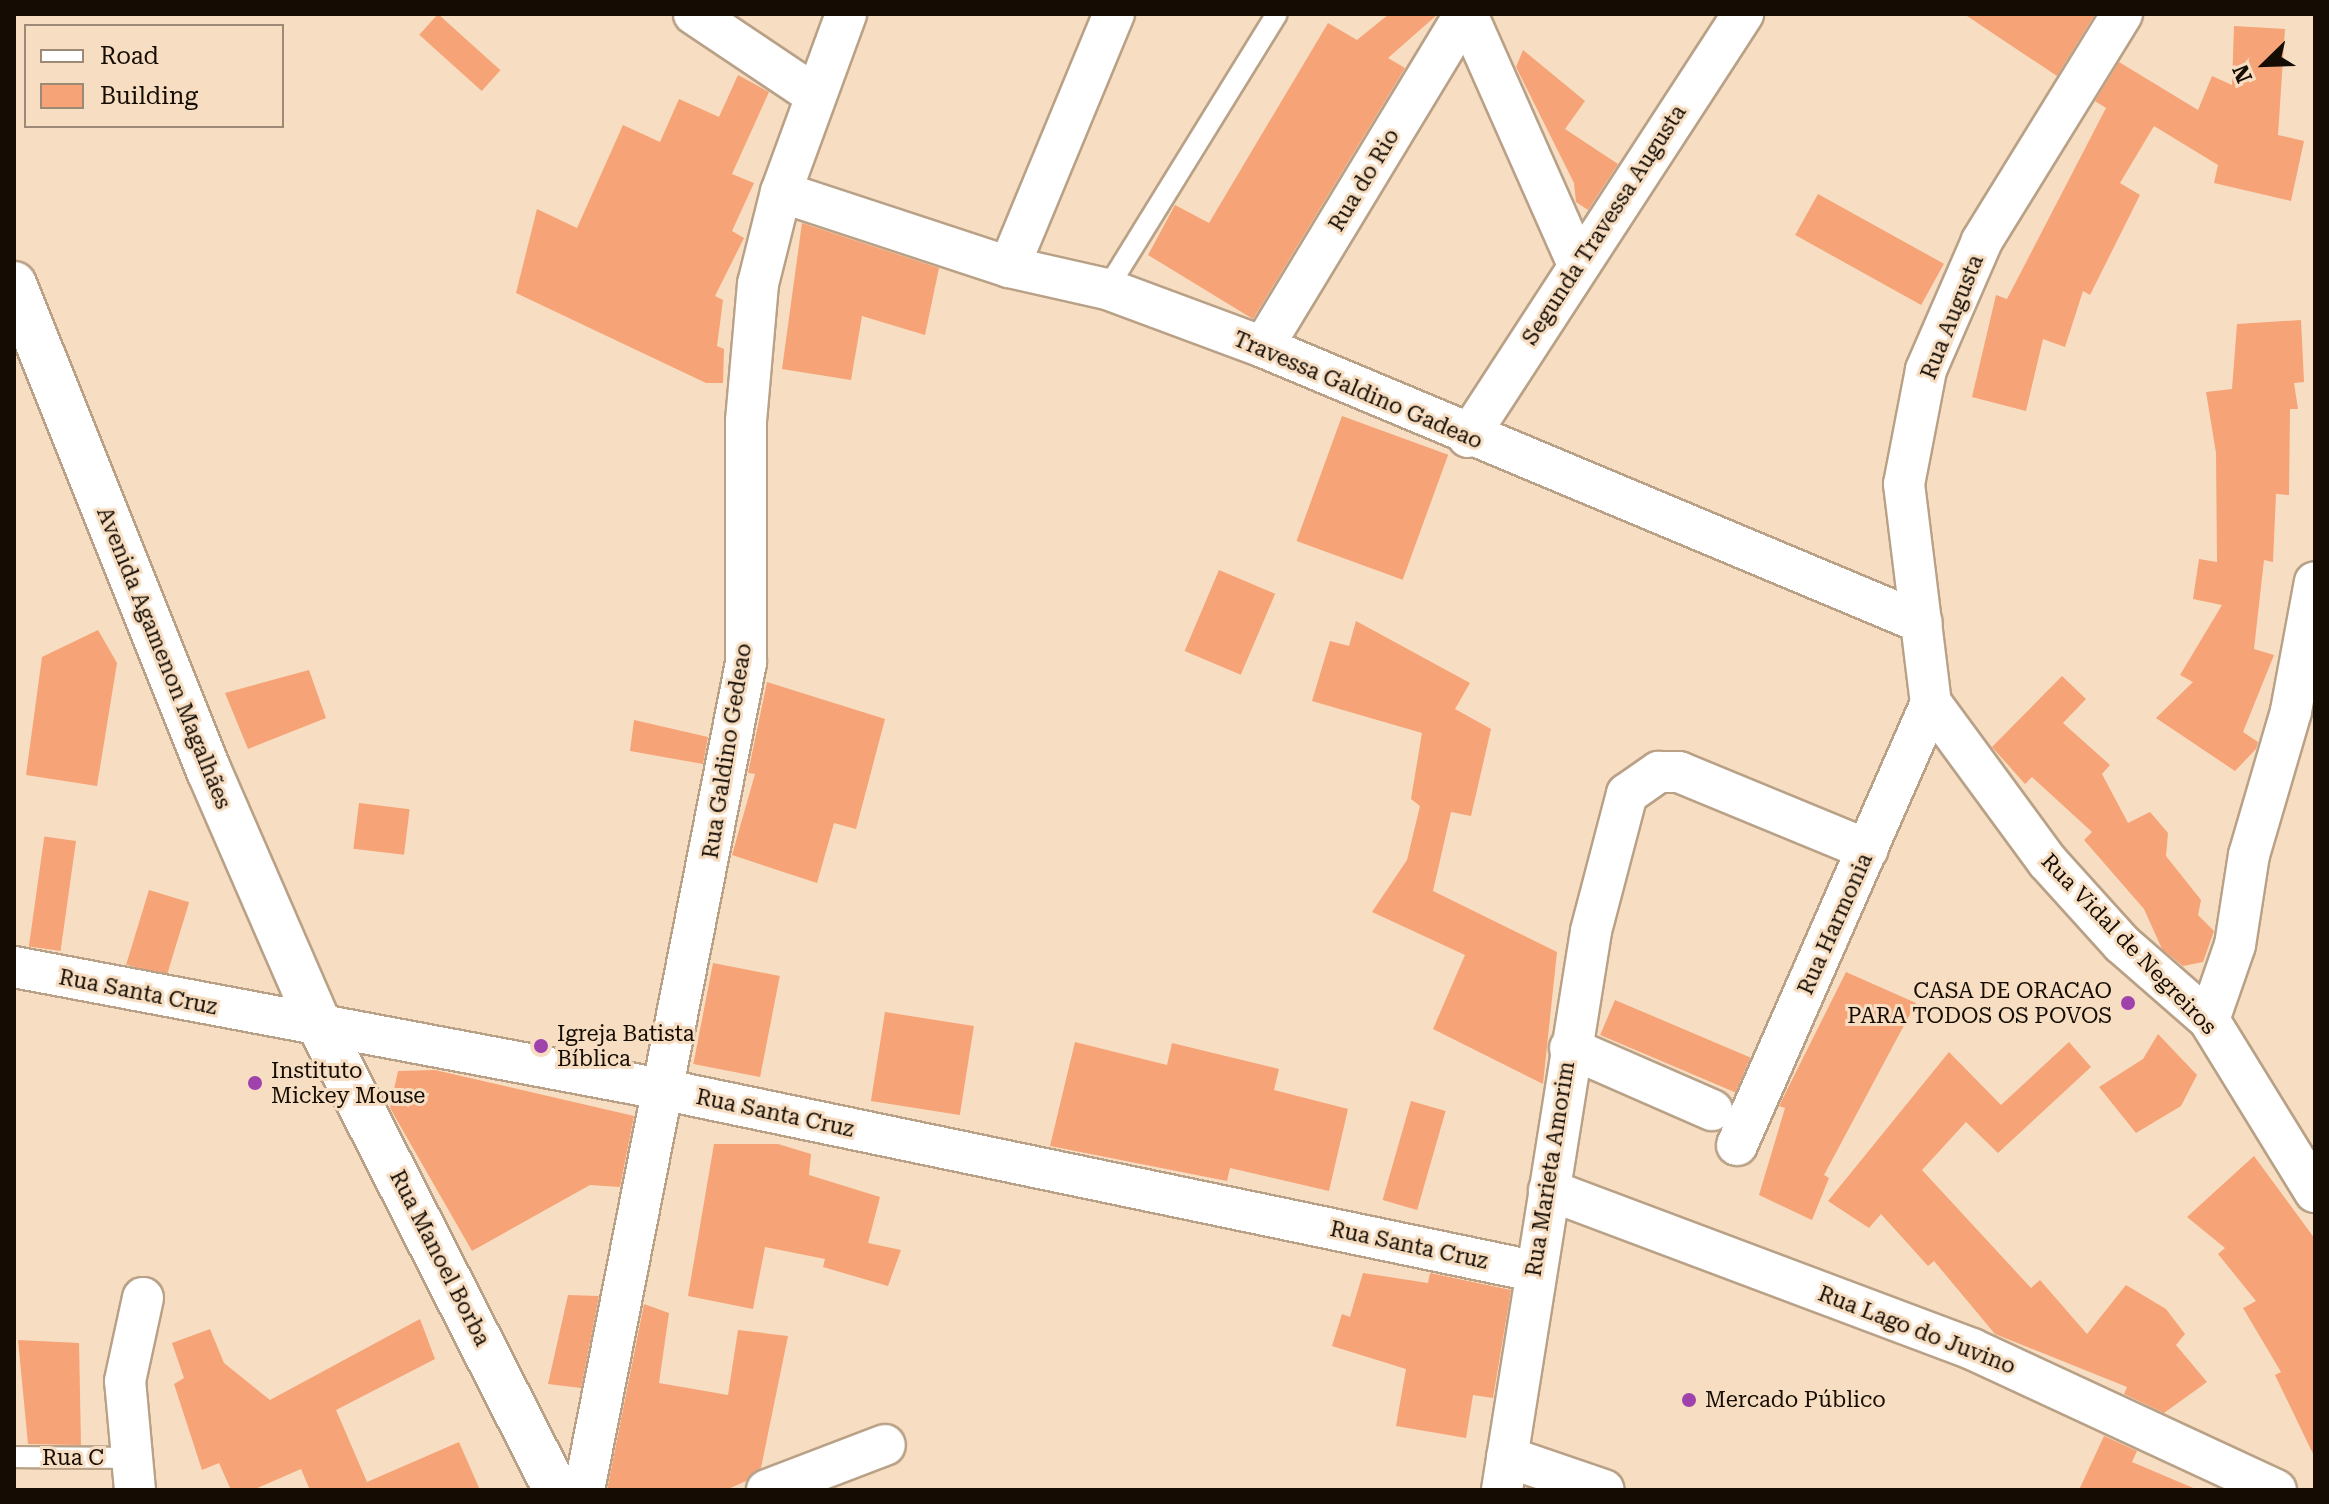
<!DOCTYPE html>
<meta charset="utf-8">
<style>
body{margin:0}
#map{position:relative;width:2329px;height:1504px;overflow:hidden;background:#f7dec2;font-family:"Roboto Serif",serif}
div>[style]{position:absolute}
.building>*{inset:0;background:#f5a377;transform-origin:0 0}
.roads{filter:drop-shadow(2px 0 #b9a187) drop-shadow(-2px 0 #b9a187) drop-shadow(0 2px #b9a187) drop-shadow(0 -2px #b9a187)}
.lane>*{height:20px;margin:-10px;padding:0 10px;transform-origin:10px;border-radius:10px;background:#fff}
.street>*{height:40px;margin:-20px;padding:0 20px;transform-origin:20px;border-radius:20px;background:#fff}
.primary>*{height:44px;margin:-22px;padding:0 22px;transform-origin:22px;border-radius:22px;background:#fff}
.dots>*{width:22px;height:22px;translate:-50% -50%;box-sizing:border-box;border:4px solid #f7dec2;border-radius:50%}
span{translate:-50% -50%;white-space:nowrap;text-align:center;line-height:1.15;-webkit-text-stroke:6px #f7dec2;paint-order:stroke}
.street-label{font-size:22px;color:#150d04}
.poi-label{font-size:22px;color:#150d04}
.right{translate:-100% -50%;text-align:right}
.left{translate:0 -50%;text-align:left}
.frame{position:absolute;inset:0;border:16px solid #150d04;pointer-events:none}
.legend{position:absolute;left:24px;top:24px;width:260px;height:104px;box-sizing:border-box;background:#f7dec2;border:2px solid #9d8a76;margin:0;padding:10px 14px;list-style:none;font-size:24px;color:#150d04}
.legend li{display:flex;align-items:center;gap:16px;height:40px}
.legend b{width:40px;border:2px solid #9d8a76}
.north{position:absolute;left:2225px;top:24px;width:80px;height:80px;-webkit-text-stroke:6px #f7dec2;paint-order:stroke;rotate:247deg;font-size:22px;font-weight:700;line-height:32px;text-align:center;color:#150d04}
.north::after{content:'';display:block;margin:auto;width:28px;height:36px;background:#150d04;clip-path:polygon(50% 0,100% 100%,50% 72%,0 100%)}
</style>
<div id="map">
<div class="building">
<i style="left:438px;top:14px;width:84px;height:28px;rotate:42deg"></i>
<i style="clip-path:polygon(1389px 14px,1438px 14px,1388px 58px,1405px 68px,1253px 319px,1148px 255px,1175px 205px,1209px 223px,1328px 23px,1357px 40px)"></i>
<i style="clip-path:polygon(1964px 14px,2095px 14px,2057px 76px)"></i>
<i style="clip-path:polygon(2234px 26px,2285px 29px,2278px 135px,2304px 141px,2291px 201px,2214px 183px,2218px 165px,2154px 126px,2120px 183px,2140px 195px,2090px 295px,2083px 291px,2065px 347px,2043px 339px,2026px 411px,1972px 397px,1996px 295px,2007px 299px,2106px 108px,2095px 101px,2119px 62px,2198px 110px,2212px 76px,2232px 85px)"></i>
<i style="clip-path:polygon(1523px 50px,1585px 101px,1565px 129px,1618px 164px,1588px 210px,1576px 202px,1574px 183px,1516px 67px)"></i>
<i style="clip-path:polygon(738px 75px,769px 92px,732px 174px,754px 183px,732px 231px,744px 238px,715px 296px,723px 300px,717px 346px,724px 349px,723px 383px,706px 383px,516px 293px,537px 209px,577px 228px,623px 125px,660px 142px,679px 99px,719px 117px)"></i>
<i style="left:1818px;top:194px;width:144px;height:47px;rotate:29deg"></i>
<i style="clip-path:polygon(802px 223px,939px 268px,925px 335px,862px 316px,851px 380px,782px 369px)"></i>
<i style="clip-path:polygon(2301px 320px,2304px 382px,2294px 383px,2298px 409px,2290px 409px,2289px 495px,2276px 494px,2273px 562px,2264px 560px,2254px 649px,2274px 655px,2243px 732px,2258px 742px,2256px 749px,2235px 771px,2156px 718px,2193px 682px,2180px 675px,2222px 605px,2193px 599px,2199px 559px,2217px 562px,2216px 453px,2206px 392px,2232px 389px,2237px 324px)"></i>
<i style="left:1342px;top:416px;width:113px;height:133px;rotate:20deg"></i>
<i style="left:1219px;top:570px;width:61px;height:88px;rotate:23deg"></i>
<i style="clip-path:polygon(1356px 621px,1470px 683px,1455px 709px,1491px 729px,1471px 816px,1451px 812px,1433px 891px,1557px 952px,1543px 1084px,1433px 1029px,1465px 955px,1372px 912px,1407px 860px,1420px 806px,1411px 799px,1422px 733px,1312px 701px,1330px 641px,1349px 646px)"></i>
<i style="clip-path:polygon(98px 630px,117px 663px,97px 786px,26px 775px,42px 657px)"></i>
<i style="clip-path:polygon(309px 670px,326px 718px,248px 749px,225px 693px)"></i>
<i style="clip-path:polygon(2062px 676px,2086px 699px,2063px 723px,2110px 765px,2102px 774px,2128px 823px,2150px 812px,2168px 833px,2166px 856px,2201px 900px,2198px 915px,2214px 931px,2203px 962px,2183px 966px,2162px 949px,2144px 909px,2084px 840px,2092px 832px,2032px 777px,2025px 784px,1992px 747px)"></i>
<i style="clip-path:polygon(767px 682px,885px 719px,856px 829px,834px 823px,817px 883px,732px 855px,755px 774px,748px 773px)"></i>
<i style="clip-path:polygon(634px 720px,708px 737px,703px 764px,630px 751px)"></i>
<i style="left:359px;top:803px;width:51px;height:46px;rotate:7deg"></i>
<i style="left:76px;top:841px;width:111px;height:32px;rotate:98deg"></i>
<i style="left:149px;top:890px;width:42px;height:78px;rotate:17deg"></i>
<i style="left:713px;top:963px;width:68px;height:103px;rotate:11deg"></i>
<i style="clip-path:polygon(1846px 972px,1916px 1003px,1824px 1175px,1829px 1178px,1812px 1220px,1759px 1195px,1785px 1108px,1779px 1106px)"></i>
<i style="left:1615px;top:1000px;width:147px;height:38px;rotate:23deg"></i>
<i style="left:885px;top:1012px;width:90px;height:90px;rotate:9deg"></i>
<i style="clip-path:polygon(2158px 1034px,2197px 1075px,2181px 1106px,2136px 1133px,2099px 1087px,2143px 1059px)"></i>
<i style="clip-path:polygon(1075px 1042px,1167px 1065px,1172px 1043px,1279px 1069px,1274px 1090px,1348px 1109px,1329px 1191px,1230px 1168px,1227px 1181px,1050px 1146px)"></i>
<i style="clip-path:polygon(2069px 1042px,2091px 1067px,1998px 1153px,1966px 1122px,1922px 1170px,2031px 1288px,2040px 1280px,2087px 1334px,2126px 1285px,2166px 1309px,2185px 1334px,2176px 1345px,2207px 1382px,2164px 1413px,2124px 1394px,2127px 1387px,1995px 1334px,1934px 1261px,1928px 1266px,1881px 1214px,1869px 1228px,1828px 1201px,1949px 1052px,2001px 1105px)"></i>
<i style="clip-path:polygon(435px 1070px,634px 1116px,620px 1187px,590px 1185px,472px 1251px,390px 1108px,398px 1071px)"></i>
<i style="left:1411px;top:1101px;width:36px;height:103px;rotate:16deg"></i>
<i style="clip-path:polygon(714px 1144px,778px 1144px,811px 1154px,809px 1175px,880px 1197px,868px 1243px,901px 1250px,888px 1286px,823px 1267px,825px 1259px,765px 1247px,753px 1309px,688px 1296px)"></i>
<i style="clip-path:polygon(2254px 1156px,2315px 1239px,2315px 1458px,2275px 1375px,2281px 1372px,2243px 1308px,2256px 1301px,2218px 1254px,2225px 1248px,2187px 1217px)"></i>
<i style="clip-path:polygon(1363px 1273px,1428px 1283px,1430px 1273px,1511px 1290px,1493px 1398px,1473px 1395px,1466px 1438px,1396px 1426px,1406px 1369px,1332px 1346px,1342px 1314px,1350px 1317px)"></i>
<i style="clip-path:polygon(568px 1295px,599px 1296px,581px 1388px,548px 1384px)"></i>
<i style="clip-path:polygon(644px 1304px,669px 1313px,659px 1383px,728px 1395px,738px 1330px,788px 1336px,761px 1468px,746px 1481px,726px 1490px,607px 1490px)"></i>
<i style="clip-path:polygon(420px 1319px,435px 1359px,336px 1410px,367px 1482px,459px 1442px,480px 1490px,310px 1490px,301px 1469px,253px 1490px,231px 1490px,219px 1463px,202px 1470px,174px 1384px,184px 1378px,172px 1343px,210px 1329px,224px 1363px,270px 1400px)"></i>
<i style="clip-path:polygon(18px 1340px,79px 1343px,81px 1445px,28px 1444px)"></i>
<i style="clip-path:polygon(2104px 1436px,2137px 1451px,2132px 1462px,2198px 1490px,2079px 1490px)"></i>
</div>
<div class="roads">
<div class="lane">
<i style="left:1107px;top:289px;width:323px;rotate:-58.3deg"></i>
<i style="left:14px;top:1457px;width:118px;rotate:0.5deg"></i>
</div>
<div class="street">
<i style="left:694px;top:14px;width:146px;rotate:33.8deg"></i>
<i style="left:1467px;top:14px;width:271px;rotate:66.1deg"></i>
<i style="left:2122px;top:14px;width:267px;rotate:121.7deg"></i>
<i style="left:1982px;top:241px;width:141px;rotate:113.5deg"></i>
<i style="left:1926px;top:370px;width:116px;rotate:100.9deg"></i>
<i style="left:1904px;top:484px;width:221px;rotate:83deg"></i>
<i style="left:1931px;top:703px;width:196px;rotate:53.7deg"></i>
<i style="left:2047px;top:861px;width:112px;rotate:47.9deg"></i>
<i style="left:2122px;top:944px;width:116px;rotate:41.1deg"></i>
<i style="left:2209px;top:1020px;width:202px;rotate:58.4deg"></i>
<i style="left:781px;top:192px;width:240px;rotate:18.2deg"></i>
<i style="left:1009px;top:267px;width:100px;rotate:12.7deg"></i>
<i style="left:1107px;top:289px;width:166px;rotate:20.4deg"></i>
<i style="left:1263px;top:347px;width:714px;rotate:22.72deg"></i>
<i style="left:1009px;top:267px;width:274px;rotate:-67.5deg"></i>
<i style="left:1263px;top:347px;width:389px;rotate:-58.8deg"></i>
<i style="left:1468px;top:437px;width:505px;rotate:-56.97deg"></i>
<i style="left:14px;top:967px;width:664px;rotate:10.68deg"></i>
<i style="left:666px;top:1090px;width:886px;rotate:11.79deg"></i>
<i style="left:2209px;top:1020px;width:79px;rotate:-70.9deg"></i>
<i style="left:2235px;top:945px;width:91px;rotate:-81.2deg"></i>
<i style="left:2249px;top:855px;width:150px;rotate:-73.7deg"></i>
<i style="left:2291px;top:711px;width:131px;rotate:-79.5deg"></i>
<i style="left:1570px;top:1048px;width:155px;rotate:23.6deg"></i>
<i style="left:1737px;top:1145px;width:483px;rotate:-66.3deg"></i>
<i style="left:1549px;top:1190px;width:452px;rotate:20.6deg"></i>
<i style="left:1972px;top:1349px;width:335px;rotate:24.9deg"></i>
<i style="left:1507px;top:1457px;width:102px;rotate:18.8deg"></i>
<i style="left:135px;top:1490px;width:109px;rotate:-95.2deg"></i>
<i style="left:125px;top:1381px;width:85px;rotate:-77.8deg"></i>
<i style="left:584px;top:1490px;width:843px;rotate:-78.92deg"></i>
<i style="left:746px;top:663px;width:242px;rotate:-90deg"></i>
<i style="left:746px;top:421px;width:138px;rotate:-85deg"></i>
<i style="left:758px;top:284px;width:95px;rotate:-76deg"></i>
<i style="left:781px;top:192px;width:189px;rotate:-69.9deg"></i>
<i style="left:767px;top:1490px;width:126px;rotate:-20.9deg"></i>
<i style="left:1502px;top:1490px;width:566px;rotate:-80.95deg"></i>
<i style="left:1591px;top:931px;width:142px;rotate:-75.3deg"></i>
<i style="left:1627px;top:794px;width:39px;rotate:-35deg"></i>
<i style="left:1659px;top:772px;width:20px"></i>
<i style="left:1679px;top:772px;width:204px;rotate:22.4deg"></i>
</div>
<div class="primary">
<i style="left:14px;top:284px;width:525px;rotate:68.18deg"></i>
<i style="left:209px;top:771px;width:280px;rotate:66.5deg"></i>
<i style="left:321px;top:1028px;width:518px;rotate:63.04deg"></i>
</div>
</div>
<div class="dots">
<i style="left:2128px;top:1003px;background:#9f42ac"></i>
<i style="left:541px;top:1046px;background:#9f42ac"></i>
<i style="left:255px;top:1083px;background:#9f42ac"></i>
<i style="left:1689px;top:1400px;background:#9f42ac"></i>
</div>
<div class="street-label">
<span style="left:1364px;top:180px;rotate:-59deg">Rua do Rio</span>
<span style="left:1604px;top:225px;rotate:-57deg">Segunda Travessa Augusta</span>
<span style="left:1952px;top:317px;rotate:-68deg">Rua Augusta</span>
<span style="left:1358px;top:390px;rotate:23deg">Travessa Galdino Gadeao</span>
<span style="left:164px;top:658px;rotate:68deg">Avenida Agamenon Magalhães</span>
<span style="left:727px;top:751px;rotate:-81deg">Rua Galdino Gedeao</span>
<span style="left:1835px;top:924px;rotate:-66deg">Rua Harmonia</span>
<span style="left:2129px;top:944px;rotate:46deg">Rua Vidal de Negreiros</span>
<span style="left:138px;top:992px;rotate:11deg">Rua Santa Cruz</span>
<span style="left:775px;top:1113px;rotate:12deg">Rua Santa Cruz</span>
<span style="left:1550px;top:1169px;rotate:-81deg">Rua Marieta Amorim</span>
<span style="left:1409px;top:1245px;rotate:12deg">Rua Santa Cruz</span>
<span style="left:440px;top:1258px;rotate:63deg">Rua Manoel Borba</span>
<span style="left:1917px;top:1330px;rotate:21deg">Rua Lago do Juvino</span>
<span style="left:73px;top:1458px">Rua C</span>
</div>
<div class="poi-label">
<span class="right" style="left:2112px;top:1003px">CASA DE ORACAO<br>PARA TODOS OS POVOS</span>
<span class="left" style="left:557px;top:1046px">Igreja Batista<br>Bíblica</span>
<span class="left" style="left:271px;top:1083px">Instituto<br>Mickey Mouse</span>
<span class="left" style="left:1705px;top:1400px">Mercado Público</span>
</div>
<div class="frame"></div>
<ul class="legend">
<li><b style="height:10px;background:#fff"></b>Road</li>
<li><b style="height:22px;background:#f5a377"></b>Building</li>
</ul>
<div class="north">N</div>
</div>
